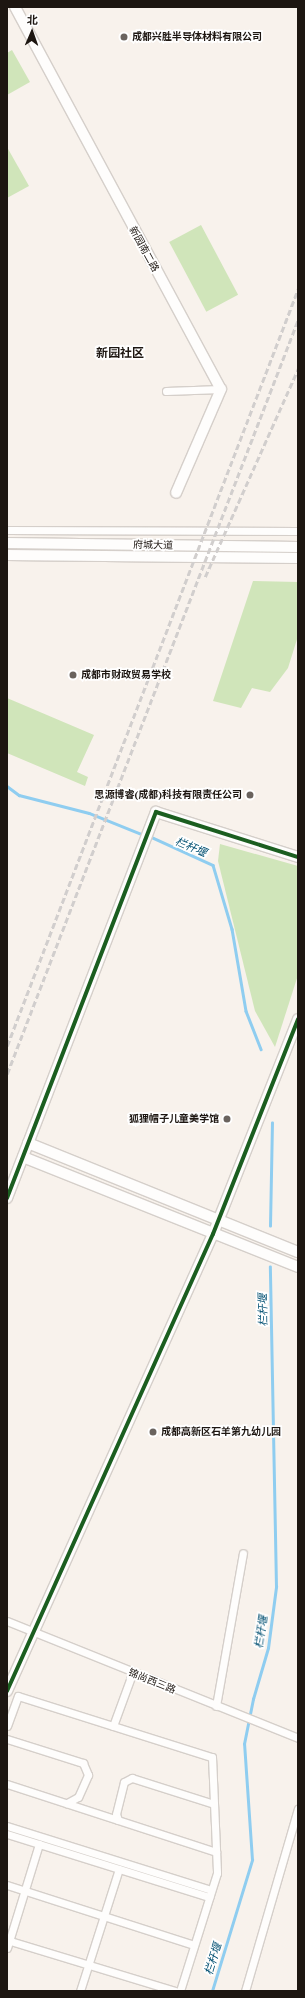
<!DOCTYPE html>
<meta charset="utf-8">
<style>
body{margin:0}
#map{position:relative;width:305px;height:1998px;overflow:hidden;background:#f8f2ec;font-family:"PT Serif","Noto Sans SC",serif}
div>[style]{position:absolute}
.green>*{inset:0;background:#d0e5ba;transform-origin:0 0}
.stream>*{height:2.5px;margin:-1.25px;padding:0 1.25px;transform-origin:1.25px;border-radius:1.25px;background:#8fcdf0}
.roads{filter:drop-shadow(1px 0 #d5cfca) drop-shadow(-1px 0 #d5cfca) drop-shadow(0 1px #d5cfca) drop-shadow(0 -1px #d5cfca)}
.street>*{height:7px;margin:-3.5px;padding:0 3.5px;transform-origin:3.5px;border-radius:3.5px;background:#fefdfc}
.secondary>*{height:10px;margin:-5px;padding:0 5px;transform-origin:5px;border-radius:5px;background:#fefdfc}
.rail>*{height:2.5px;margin-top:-1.25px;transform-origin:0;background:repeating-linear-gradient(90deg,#d1cecd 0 6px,transparent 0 9px)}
.cycleway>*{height:4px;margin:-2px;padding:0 2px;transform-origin:2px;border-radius:2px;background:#1b5e20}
.dots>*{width:11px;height:11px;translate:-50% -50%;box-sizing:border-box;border:2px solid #fff;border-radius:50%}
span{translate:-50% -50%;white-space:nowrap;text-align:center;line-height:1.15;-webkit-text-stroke:3.5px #fff;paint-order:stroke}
.poi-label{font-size:10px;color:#1d1611;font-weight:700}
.left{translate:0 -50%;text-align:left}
.right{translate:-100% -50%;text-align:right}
.street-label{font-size:10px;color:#1d1611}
.water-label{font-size:11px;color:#025072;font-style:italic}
.quarter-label{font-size:12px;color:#1d1611;font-weight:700}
.frame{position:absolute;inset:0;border:8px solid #1d1611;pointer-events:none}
.north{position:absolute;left:12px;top:12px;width:40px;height:40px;-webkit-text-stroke:3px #fff;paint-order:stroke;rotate:2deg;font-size:11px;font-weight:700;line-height:16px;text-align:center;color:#1d1611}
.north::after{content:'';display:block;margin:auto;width:14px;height:18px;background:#1d1611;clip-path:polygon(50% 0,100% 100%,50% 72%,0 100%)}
</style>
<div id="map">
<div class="green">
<i style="clip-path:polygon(12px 50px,30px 82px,7px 95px,7px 53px)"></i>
<i style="clip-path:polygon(7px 147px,29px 186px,7px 198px)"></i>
<i style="left:201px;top:225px;width:79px;height:36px;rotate:62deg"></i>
<i style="clip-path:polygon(253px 581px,298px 582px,298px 636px,288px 668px,270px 692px,252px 688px,241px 708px,213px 701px)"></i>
<i style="clip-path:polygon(7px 698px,94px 735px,77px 772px,88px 777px,85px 786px,7px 753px)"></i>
<i style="clip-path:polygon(220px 844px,298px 866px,298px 975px,275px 1047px,255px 1011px,218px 861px)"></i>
</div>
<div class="stream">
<i style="left:7px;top:786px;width:15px;rotate:37deg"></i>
<i style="left:19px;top:795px;width:72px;rotate:14.4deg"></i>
<i style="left:89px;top:813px;width:59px;rotate:21.8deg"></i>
<i style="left:149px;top:836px;width:70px;rotate:24.4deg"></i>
<i style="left:213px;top:865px;width:67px;rotate:73.5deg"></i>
<i style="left:232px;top:929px;width:83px;rotate:80.3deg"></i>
<i style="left:246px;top:1011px;width:41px;rotate:68.5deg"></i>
<i style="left:270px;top:1226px;width:103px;rotate:-88.9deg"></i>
<i style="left:212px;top:1991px;width:137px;rotate:-73deg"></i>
<i style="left:252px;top:1860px;width:116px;rotate:-93.9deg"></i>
<i style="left:244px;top:1744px;width:46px;rotate:-78.7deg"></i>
<i style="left:253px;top:1699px;width:53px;rotate:-73.6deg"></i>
<i style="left:268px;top:1648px;width:62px;rotate:-82.5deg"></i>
<i style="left:276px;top:1587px;width:320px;rotate:-91.1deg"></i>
</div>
<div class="roads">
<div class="street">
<i style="left:166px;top:391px;width:55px;rotate:-2.1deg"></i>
<i style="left:7px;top:530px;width:291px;rotate:0.2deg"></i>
<i style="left:7px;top:1621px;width:314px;rotate:21.9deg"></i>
<i style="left:216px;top:1706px;width:155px;rotate:-80deg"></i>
<i style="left:7px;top:1726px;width:32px;rotate:-70deg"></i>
<i style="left:18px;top:1696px;width:203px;rotate:17.5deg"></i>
<i style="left:212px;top:1757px;width:116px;rotate:87.5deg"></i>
<i style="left:217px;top:1873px;width:124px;rotate:107.4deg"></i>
<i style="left:113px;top:1726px;width:55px;rotate:-69.9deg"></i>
<i style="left:7px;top:1739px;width:80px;rotate:17.5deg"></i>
<i style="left:83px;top:1763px;width:13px;rotate:67deg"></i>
<i style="left:88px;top:1775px;width:24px;rotate:114deg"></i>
<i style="left:78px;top:1797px;width:13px;rotate:151deg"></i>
<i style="left:7px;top:1784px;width:220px;rotate:18deg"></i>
<i style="left:118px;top:1820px;width:6px;rotate:-108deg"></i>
<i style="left:116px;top:1814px;width:33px;rotate:-76deg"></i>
<i style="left:124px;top:1782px;width:9px;rotate:-27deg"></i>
<i style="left:132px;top:1778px;width:86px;rotate:17.6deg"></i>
<i style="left:7px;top:1826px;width:214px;rotate:17.4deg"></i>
<i style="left:7px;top:1834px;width:212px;rotate:17.3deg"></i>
<i style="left:7px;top:1885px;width:196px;rotate:17.8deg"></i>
<i style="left:7px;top:1940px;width:176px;rotate:16.9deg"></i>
<i style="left:7px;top:1948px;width:109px;rotate:-72.9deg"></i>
<i style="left:80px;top:1991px;width:128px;rotate:-72.3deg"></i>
<i style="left:245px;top:1991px;width:190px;rotate:-73.8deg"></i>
</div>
<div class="secondary">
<i style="left:15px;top:7px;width:434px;rotate:61.7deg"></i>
<i style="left:221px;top:389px;width:113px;rotate:113.4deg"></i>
<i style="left:7px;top:543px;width:291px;rotate:0.8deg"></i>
<i style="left:7px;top:555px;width:291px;rotate:0.6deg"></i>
<i style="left:28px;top:1143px;width:291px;rotate:22deg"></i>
<i style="left:23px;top:1157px;width:296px;rotate:21.8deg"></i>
<i style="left:7px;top:1198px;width:414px;rotate:-68.9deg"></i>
<i style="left:156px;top:812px;width:149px;rotate:17.6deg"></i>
<i style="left:7px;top:1691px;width:501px;rotate:-65.74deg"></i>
<i style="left:213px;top:1234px;width:231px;rotate:-68.4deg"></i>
</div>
</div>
<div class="rail">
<i style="left:205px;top:577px;width:228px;rotate:-65.9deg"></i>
<i style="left:7px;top:1046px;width:811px;rotate:-68.97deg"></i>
<i style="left:7px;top:1074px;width:808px;rotate:-68.9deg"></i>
</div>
<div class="cycleway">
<i style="left:7px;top:1198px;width:414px;rotate:-68.9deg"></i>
<i style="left:156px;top:812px;width:149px;rotate:17.6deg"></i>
<i style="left:7px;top:1691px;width:501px;rotate:-65.74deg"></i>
<i style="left:213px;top:1234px;width:231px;rotate:-68.4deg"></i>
</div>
<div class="dots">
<i style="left:124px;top:37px;background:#6a635e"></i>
<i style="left:73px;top:675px;background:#6a635e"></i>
<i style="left:250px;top:795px;background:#6a635e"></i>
<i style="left:227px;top:1119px;background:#6a635e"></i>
<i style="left:153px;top:1432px;background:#6a635e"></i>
</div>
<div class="poi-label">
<span class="left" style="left:132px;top:37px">成都兴胜半导体材料有限公司</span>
<span class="left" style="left:81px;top:675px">成都市财政贸易学校</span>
<span class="right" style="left:242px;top:795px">思源博睿(成都)科技有限责任公司</span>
<span class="right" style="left:219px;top:1119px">狐狸帽子儿童美学馆</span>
<span class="left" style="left:161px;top:1432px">成都高新区石羊第九幼儿园</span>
</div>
<div class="street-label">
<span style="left:144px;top:249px;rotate:61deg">新园南二路</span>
<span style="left:153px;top:545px;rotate:1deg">府城大道</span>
<span style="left:152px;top:1681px;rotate:22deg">锦尚西三路</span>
</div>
<div class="water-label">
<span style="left:191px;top:847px;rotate:23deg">栏杆堰</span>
<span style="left:263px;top:1310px;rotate:-91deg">栏杆堰</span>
<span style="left:261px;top:1632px;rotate:-81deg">栏杆堰</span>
<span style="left:213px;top:1959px;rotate:-73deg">栏杆堰</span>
</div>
<div class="quarter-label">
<span style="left:120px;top:353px">新园社区</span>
</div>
<div class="frame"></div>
<div class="north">北</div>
</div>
